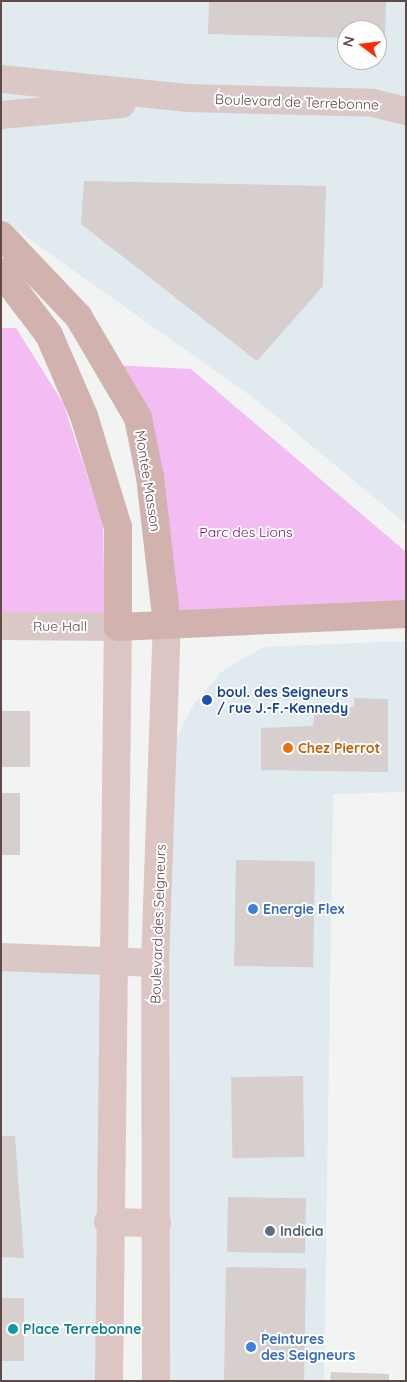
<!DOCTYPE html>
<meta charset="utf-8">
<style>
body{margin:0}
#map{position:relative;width:407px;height:1382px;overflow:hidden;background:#f1f4f3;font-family:Quicksand,sans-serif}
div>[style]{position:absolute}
.commercial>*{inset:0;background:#e0eaef;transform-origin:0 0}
.green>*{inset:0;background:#f3bdf4}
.building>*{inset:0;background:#d6cfcd;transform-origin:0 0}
.street>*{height:28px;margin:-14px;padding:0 14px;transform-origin:14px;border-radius:14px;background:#dac8c7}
.secondary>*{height:28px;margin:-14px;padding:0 14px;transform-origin:14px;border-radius:14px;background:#dcc5c2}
.primary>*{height:28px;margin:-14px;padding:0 14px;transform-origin:14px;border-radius:14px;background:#d2b2af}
.dots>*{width:14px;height:14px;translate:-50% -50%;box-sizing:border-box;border:2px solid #fff;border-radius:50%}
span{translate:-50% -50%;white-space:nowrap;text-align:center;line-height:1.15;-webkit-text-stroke:4px #fff;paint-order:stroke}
.street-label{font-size:14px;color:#614947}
.park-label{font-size:14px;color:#8c0e81}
.transit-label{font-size:14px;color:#164399;font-weight:700}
.left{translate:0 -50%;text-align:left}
.food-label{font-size:14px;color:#c56008;font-weight:700}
.shop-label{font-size:14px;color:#366cbe;font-weight:700}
.service-label{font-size:14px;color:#4e5e75;font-weight:700}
.culture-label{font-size:14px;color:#0d838f;font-weight:700}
.frame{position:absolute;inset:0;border:2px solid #614947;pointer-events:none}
.north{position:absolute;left:337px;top:20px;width:50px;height:50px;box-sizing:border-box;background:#fff;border:1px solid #c0b6b5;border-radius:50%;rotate:285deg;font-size:14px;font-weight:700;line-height:20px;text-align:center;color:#614947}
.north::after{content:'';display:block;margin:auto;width:18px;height:22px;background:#f82c07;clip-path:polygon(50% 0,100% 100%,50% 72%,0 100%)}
</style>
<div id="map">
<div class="commercial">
<i style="clip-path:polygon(evenodd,1px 1px,406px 1px,406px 524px,259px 402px,1px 219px,1px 1px,347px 30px,377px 30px,377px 60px,347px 60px,347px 30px)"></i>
<i style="clip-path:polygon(406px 641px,406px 792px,333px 794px,324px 1381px,156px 1381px,164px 761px,194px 704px,221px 672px,263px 647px)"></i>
<i style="left:1px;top:957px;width:114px;height:424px;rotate:1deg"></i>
</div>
<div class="green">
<i style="clip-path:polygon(1px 328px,16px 328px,63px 403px,103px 523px,105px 618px,1px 617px)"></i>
<i style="clip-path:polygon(111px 365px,191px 369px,406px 552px,406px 614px,167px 624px,150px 477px)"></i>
</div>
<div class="building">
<i style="clip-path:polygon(209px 1px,386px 1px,385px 39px,377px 39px,377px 30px,347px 30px,347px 38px,208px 34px)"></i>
<i style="clip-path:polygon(84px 181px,326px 186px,323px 286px,257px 361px,81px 224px)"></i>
<i style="clip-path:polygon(354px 698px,388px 699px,388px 772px,261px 770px,261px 728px,313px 726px,315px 709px,354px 707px)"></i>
<i style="left:1px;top:711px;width:29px;height:56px"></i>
<i style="left:1px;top:793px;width:19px;height:62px"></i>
<i style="left:236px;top:860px;width:79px;height:106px;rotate:1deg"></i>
<i style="left:303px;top:1076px;width:81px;height:72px;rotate:89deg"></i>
<i style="clip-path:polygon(1px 1136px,15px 1136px,24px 1258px,1px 1257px)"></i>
<i style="left:228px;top:1197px;width:78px;height:55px;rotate:1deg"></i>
<i style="left:226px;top:1267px;width:80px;height:113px;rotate:1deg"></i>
<i style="left:1px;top:1298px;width:23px;height:63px"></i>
<i style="clip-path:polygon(331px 1372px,389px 1374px,389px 1381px,330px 1381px)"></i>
</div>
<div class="street">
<i style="left:1px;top:79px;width:187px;rotate:5.8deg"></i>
<i style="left:187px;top:98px;width:186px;rotate:1.5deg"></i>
<i style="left:373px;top:103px;width:34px;rotate:14deg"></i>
<i style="left:1px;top:115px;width:121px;rotate:-5.2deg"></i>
<i style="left:1px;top:626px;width:117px;rotate:0.5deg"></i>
<i style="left:1px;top:957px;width:154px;rotate:2.2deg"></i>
</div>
<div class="secondary">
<i style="left:108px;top:1222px;width:49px;rotate:1.2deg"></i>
<i style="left:109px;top:1381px;width:754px;rotate:-89.32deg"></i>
<i style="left:156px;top:1381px;width:418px;rotate:-90.1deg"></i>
<i style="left:155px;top:963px;width:339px;rotate:-88deg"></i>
</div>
<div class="primary">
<i style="left:1px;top:235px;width:112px;rotate:46.5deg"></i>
<i style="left:78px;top:316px;width:118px;rotate:59.5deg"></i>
<i style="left:138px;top:418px;width:60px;rotate:78.5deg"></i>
<i style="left:150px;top:477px;width:148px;rotate:83.4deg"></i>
<i style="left:1px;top:272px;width:79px;rotate:52.7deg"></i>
<i style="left:49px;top:335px;width:88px;rotate:66.6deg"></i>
<i style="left:84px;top:416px;width:116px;rotate:73deg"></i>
<i style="left:118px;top:527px;width:100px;rotate:90deg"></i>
<i style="left:118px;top:627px;width:288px;rotate:-2.6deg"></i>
</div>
<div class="dots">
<i style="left:207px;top:700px;background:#1a4fb4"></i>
<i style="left:288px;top:748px;background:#e8710a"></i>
<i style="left:253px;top:909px;background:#3f7fe0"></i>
<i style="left:270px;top:1231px;background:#5c6f8a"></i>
<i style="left:13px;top:1329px;background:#0f9aa8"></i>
<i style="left:251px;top:1347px;background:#3f7fe0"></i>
</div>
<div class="street-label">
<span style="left:297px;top:102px;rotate:2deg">Boulevard de Terrebonne</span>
<span style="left:148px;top:481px;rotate:81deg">Montée Masson</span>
<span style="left:60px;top:626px">Rue Hall</span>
<span style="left:158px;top:924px;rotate:-88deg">Boulevard des Seigneurs</span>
</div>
<div class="park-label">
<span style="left:246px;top:532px">Parc des Lions</span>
</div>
<div class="transit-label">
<span class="left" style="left:217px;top:700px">boul. des Seigneurs<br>/ rue J.-F.-Kennedy</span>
</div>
<div class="food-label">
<span class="left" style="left:298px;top:748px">Chez Pierrot</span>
</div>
<div class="shop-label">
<span class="left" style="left:263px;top:909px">Energie Flex</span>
<span class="left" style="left:261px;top:1347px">Peintures<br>des Seigneurs</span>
</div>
<div class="service-label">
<span class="left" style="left:280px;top:1231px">Indicia</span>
</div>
<div class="culture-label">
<span class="left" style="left:23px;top:1329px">Place Terrebonne</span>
</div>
<div class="frame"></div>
<div class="north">N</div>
</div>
